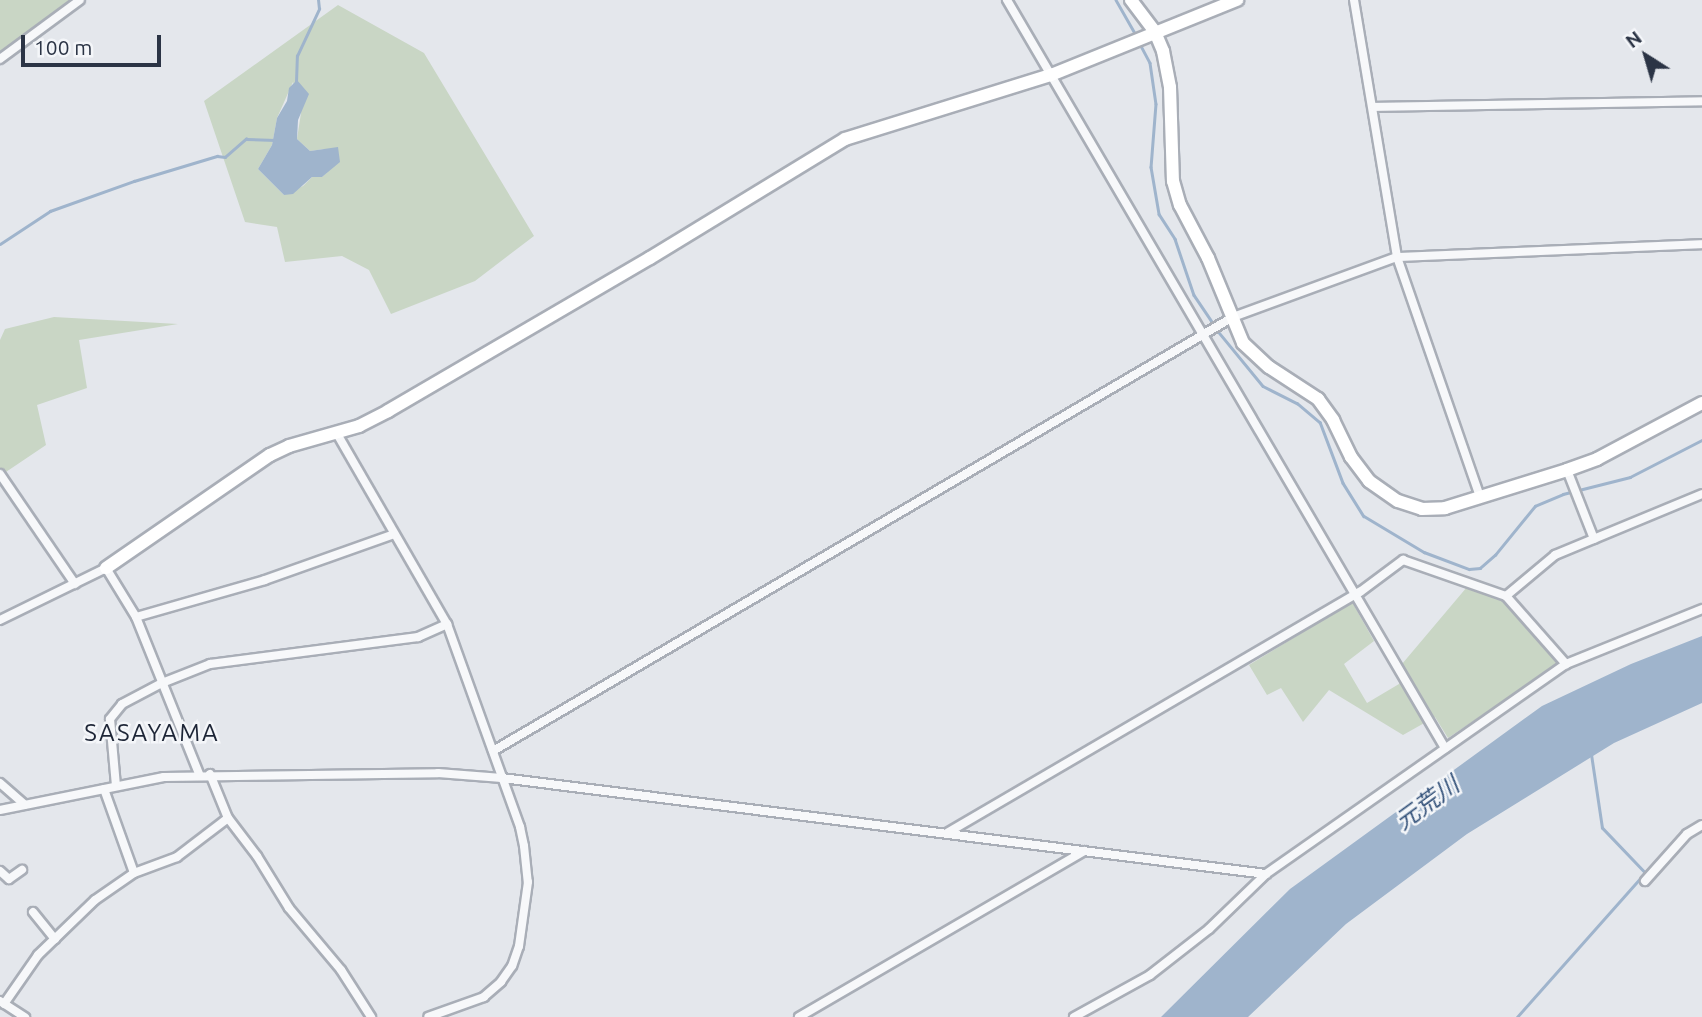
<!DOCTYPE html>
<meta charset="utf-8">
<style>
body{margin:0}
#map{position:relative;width:1702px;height:1017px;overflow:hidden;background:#e4e7ec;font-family:Ubuntu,"Noto Sans JP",sans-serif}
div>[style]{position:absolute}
.green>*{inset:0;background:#c9d6c5}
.water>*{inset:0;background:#9fb4cc}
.stream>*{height:2.5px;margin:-1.25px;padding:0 1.25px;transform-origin:1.25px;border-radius:1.25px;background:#9fb4cc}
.roads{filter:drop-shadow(2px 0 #a9aeb7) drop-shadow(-2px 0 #a9aeb7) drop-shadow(0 2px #a9aeb7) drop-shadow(0 -2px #a9aeb7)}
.street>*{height:8px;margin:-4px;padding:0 4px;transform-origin:4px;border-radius:4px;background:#f7f8fa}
.secondary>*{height:12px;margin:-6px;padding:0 6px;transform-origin:6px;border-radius:6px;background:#fff}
span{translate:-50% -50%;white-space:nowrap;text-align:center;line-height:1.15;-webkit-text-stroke:5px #f4f6f9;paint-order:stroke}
.neighbourhood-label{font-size:24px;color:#1d2536;letter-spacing:2px}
.water-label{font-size:24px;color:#34527a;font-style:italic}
.north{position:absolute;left:1611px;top:21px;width:70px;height:70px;-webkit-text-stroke:5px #f4f6f9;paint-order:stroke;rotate:323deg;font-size:19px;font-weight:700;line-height:28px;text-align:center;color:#2b3445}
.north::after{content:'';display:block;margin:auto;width:24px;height:32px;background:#2b3445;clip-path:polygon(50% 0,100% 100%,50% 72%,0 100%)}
.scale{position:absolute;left:21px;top:35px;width:140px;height:32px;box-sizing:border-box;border:4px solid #2b3445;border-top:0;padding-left:9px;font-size:21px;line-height:24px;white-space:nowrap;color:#2b3445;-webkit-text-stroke:5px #f4f6f9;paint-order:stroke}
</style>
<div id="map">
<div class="green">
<i style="clip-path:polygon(0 0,77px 0,0 56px)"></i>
<i style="clip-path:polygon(evenodd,338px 5px,424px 53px,534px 236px,475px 281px,391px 314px,369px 270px,342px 256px,285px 262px,277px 227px,245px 222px,204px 101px,338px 5px,293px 82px,301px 113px,297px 139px,310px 151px,324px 149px,333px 167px,322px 177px,312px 177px,303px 186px,284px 195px,258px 169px,272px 145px,277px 118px,293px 82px)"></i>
<i style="clip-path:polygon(54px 317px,178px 324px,79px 340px,87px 388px,37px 405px,46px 445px,0 476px,0 340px,5px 329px)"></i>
<i style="clip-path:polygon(1467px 587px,1508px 603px,1561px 662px,1448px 738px,1435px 717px,1403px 735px,1329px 690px,1303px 722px,1281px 688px,1267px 695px,1249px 665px,1352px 602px,1374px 641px,1344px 664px,1367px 703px,1399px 684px,1402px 664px)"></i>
</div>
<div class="water">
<i style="clip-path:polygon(297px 80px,309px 94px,298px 120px,297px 139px,310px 151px,338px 147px,340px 162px,322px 177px,312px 177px,293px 194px,284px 195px,258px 169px,272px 145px,277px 118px,287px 101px,289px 88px)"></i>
<i style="clip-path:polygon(1702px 636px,1702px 703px,1614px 743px,1467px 834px,1346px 924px,1248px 1017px,1161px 1017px,1290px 889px,1542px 706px,1631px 664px)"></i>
</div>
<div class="stream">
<i style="left:1116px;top:0;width:40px;rotate:60.3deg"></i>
<i style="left:1140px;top:44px;width:21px;rotate:62deg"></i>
<i style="left:1150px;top:63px;width:41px;rotate:81.7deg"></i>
<i style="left:1156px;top:104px;width:63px;rotate:94.5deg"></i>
<i style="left:1151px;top:167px;width:48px;rotate:80.3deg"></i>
<i style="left:1159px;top:214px;width:30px;rotate:57deg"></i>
<i style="left:1175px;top:239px;width:59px;rotate:71.3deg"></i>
<i style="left:1194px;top:295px;width:36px;rotate:56deg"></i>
<i style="left:296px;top:82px;width:26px;rotate:-88deg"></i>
<i style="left:297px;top:56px;width:52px;rotate:-64.9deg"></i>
<i style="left:319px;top:9px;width:9px;rotate:-96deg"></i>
<i style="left:0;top:244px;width:60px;rotate:-33.4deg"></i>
<i style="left:50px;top:211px;width:89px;rotate:-19.7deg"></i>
<i style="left:134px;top:181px;width:87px;rotate:-16.8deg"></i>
<i style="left:217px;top:156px;width:8px;rotate:7deg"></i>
<i style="left:225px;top:157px;width:28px;rotate:-41deg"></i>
<i style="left:246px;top:139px;width:29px;rotate:2deg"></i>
<i style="left:1217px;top:330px;width:72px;rotate:50.6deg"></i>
<i style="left:1263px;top:386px;width:38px;rotate:27deg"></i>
<i style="left:1297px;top:403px;width:30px;rotate:40deg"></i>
<i style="left:1320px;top:422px;width:65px;rotate:69.3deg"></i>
<i style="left:1343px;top:483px;width:39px;rotate:58deg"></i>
<i style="left:1364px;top:516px;width:70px;rotate:31deg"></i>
<i style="left:1424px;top:552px;width:48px;rotate:20.7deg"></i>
<i style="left:1469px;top:569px;width:11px;rotate:-5deg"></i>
<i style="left:1480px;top:568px;width:20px;rotate:-41deg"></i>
<i style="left:1495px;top:555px;width:63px;rotate:-50.8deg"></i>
<i style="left:1535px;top:506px;width:30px;rotate:-23deg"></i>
<i style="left:1563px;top:494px;width:69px;rotate:-14.2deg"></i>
<i style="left:1630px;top:477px;width:81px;rotate:-27.2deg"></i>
<i style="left:1517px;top:1017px;width:193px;rotate:-48.4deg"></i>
<i style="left:1645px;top:873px;width:62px;rotate:-133.7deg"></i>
<i style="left:1602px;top:828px;width:75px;rotate:-98.5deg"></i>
</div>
<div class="roads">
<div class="street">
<i style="left:1007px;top:0;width:867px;rotate:59.65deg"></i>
<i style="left:1354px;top:0;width:261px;rotate:80.5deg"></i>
<i style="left:1397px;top:257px;width:254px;rotate:70.9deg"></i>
<i style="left:0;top:59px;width:99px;rotate:-36.4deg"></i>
<i style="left:1374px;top:107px;width:328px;rotate:-1deg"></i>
<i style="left:336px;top:432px;width:222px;rotate:60deg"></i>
<i style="left:447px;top:624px;width:216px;rotate:70.2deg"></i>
<i style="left:520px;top:827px;width:19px;rotate:78deg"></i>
<i style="left:524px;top:846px;width:36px;rotate:84deg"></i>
<i style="left:528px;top:882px;width:65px;rotate:98deg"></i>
<i style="left:519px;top:946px;width:21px;rotate:109deg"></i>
<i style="left:512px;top:966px;width:19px;rotate:125deg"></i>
<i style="left:501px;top:982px;width:23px;rotate:139deg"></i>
<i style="left:484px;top:997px;width:59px;rotate:160.3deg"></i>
<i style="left:1567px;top:470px;width:74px;rotate:68.6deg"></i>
<i style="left:0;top:474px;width:133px;rotate:55.7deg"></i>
<i style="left:1506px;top:596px;width:91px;rotate:48.6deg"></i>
<i style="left:136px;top:617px;width:134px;rotate:-16deg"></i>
<i style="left:265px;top:580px;width:137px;rotate:-19.6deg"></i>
<i style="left:0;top:620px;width:118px;rotate:-26.1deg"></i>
<i style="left:106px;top:568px;width:57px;rotate:58.5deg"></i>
<i style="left:136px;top:617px;width:169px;rotate:68.1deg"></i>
<i style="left:493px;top:751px;width:858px;rotate:-30.39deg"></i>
<i style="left:1233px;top:317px;width:175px;rotate:-20.1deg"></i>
<i style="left:1397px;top:257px;width:305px;rotate:-2.4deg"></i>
<i style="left:210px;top:774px;width:48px;rotate:67.8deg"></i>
<i style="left:228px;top:818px;width:48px;rotate:52.7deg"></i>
<i style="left:257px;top:856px;width:61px;rotate:58.4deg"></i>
<i style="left:289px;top:908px;width:81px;rotate:50deg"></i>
<i style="left:341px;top:970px;width:56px;rotate:57.4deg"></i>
<i style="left:0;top:783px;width:33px;rotate:41deg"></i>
<i style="left:116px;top:786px;width:67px;rotate:-95.1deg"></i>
<i style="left:110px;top:719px;width:19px;rotate:-51deg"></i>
<i style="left:122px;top:704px;width:45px;rotate:-27.7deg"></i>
<i style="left:162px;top:683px;width:52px;rotate:-21.6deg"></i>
<i style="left:210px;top:664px;width:210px;rotate:-7.4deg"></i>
<i style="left:418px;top:637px;width:32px;rotate:-24deg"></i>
<i style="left:104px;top:789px;width:89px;rotate:70.3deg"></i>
<i style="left:0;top:810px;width:167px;rotate:-11.4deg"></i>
<i style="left:164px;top:777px;width:274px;rotate:-0.8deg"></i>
<i style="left:438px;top:773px;width:64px;rotate:4.5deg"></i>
<i style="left:502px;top:778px;width:770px;rotate:7.16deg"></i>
<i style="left:947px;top:833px;width:478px;rotate:-30.3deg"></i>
<i style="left:1360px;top:592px;width:54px;rotate:-36.7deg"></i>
<i style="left:1403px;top:560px;width:109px;rotate:19.3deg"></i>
<i style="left:1506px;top:596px;width:64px;rotate:-39.9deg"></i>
<i style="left:1555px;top:555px;width:159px;rotate:-22.5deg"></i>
<i style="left:0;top:871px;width:12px;rotate:42deg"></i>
<i style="left:9px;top:879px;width:16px;rotate:-35deg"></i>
<i style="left:1645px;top:881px;width:63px;rotate:-48.2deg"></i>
<i style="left:1687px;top:834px;width:17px;rotate:-31deg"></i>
<i style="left:33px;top:912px;width:35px;rotate:51deg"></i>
<i style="left:0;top:1001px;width:30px;rotate:33deg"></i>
<i style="left:4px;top:1004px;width:60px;rotate:-55.2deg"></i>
<i style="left:38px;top:955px;width:79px;rotate:-44deg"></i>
<i style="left:95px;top:900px;width:47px;rotate:-34.7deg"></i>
<i style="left:134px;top:873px;width:46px;rotate:-20.4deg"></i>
<i style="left:177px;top:857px;width:64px;rotate:-37.4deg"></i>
<i style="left:799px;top:1017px;width:330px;rotate:-30.2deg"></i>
<i style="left:1074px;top:1017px;width:87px;rotate:-28.9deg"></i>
<i style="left:1150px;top:975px;width:75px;rotate:-37.9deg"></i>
<i style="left:1209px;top:929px;width:79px;rotate:-44deg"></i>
<i style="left:1266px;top:874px;width:366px;rotate:-35deg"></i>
<i style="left:1566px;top:664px;width:147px;rotate:-22deg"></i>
</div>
<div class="secondary">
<i style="left:1131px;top:0;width:40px;rotate:53deg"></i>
<i style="left:1155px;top:32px;width:21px;rotate:67deg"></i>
<i style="left:1163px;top:51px;width:37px;rotate:79deg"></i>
<i style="left:1170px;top:87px;width:94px;rotate:88.2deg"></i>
<i style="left:1173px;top:181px;width:25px;rotate:74deg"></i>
<i style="left:1180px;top:205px;width:60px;rotate:62.2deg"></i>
<i style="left:1208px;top:258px;width:92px;rotate:67.6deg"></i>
<i style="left:1243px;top:343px;width:35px;rotate:43deg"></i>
<i style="left:1269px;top:367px;width:59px;rotate:33.1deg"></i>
<i style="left:1318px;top:399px;width:26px;rotate:54deg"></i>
<i style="left:1333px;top:420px;width:41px;rotate:64.1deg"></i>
<i style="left:1351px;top:457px;width:30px;rotate:53deg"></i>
<i style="left:1369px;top:481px;width:35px;rotate:35deg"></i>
<i style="left:1398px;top:501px;width:25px;rotate:18deg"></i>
<i style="left:1422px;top:509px;width:23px;rotate:-2deg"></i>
<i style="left:1445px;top:508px;width:128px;rotate:-17.3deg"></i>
<i style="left:1567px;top:470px;width:32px;rotate:-20deg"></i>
<i style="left:1597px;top:459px;width:119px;rotate:-28.1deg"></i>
<i style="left:106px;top:568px;width:199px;rotate:-34.6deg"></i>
<i style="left:270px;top:455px;width:21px;rotate:-25deg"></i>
<i style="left:289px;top:446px;width:73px;rotate:-15.9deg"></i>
<i style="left:359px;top:426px;width:33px;rotate:-27deg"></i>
<i style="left:388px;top:411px;width:303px;rotate:-30.3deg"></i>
<i style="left:650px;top:258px;width:228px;rotate:-31.4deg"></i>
<i style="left:845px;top:139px;width:216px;rotate:-17.3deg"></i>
<i style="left:1051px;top:75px;width:201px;rotate:-22deg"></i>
</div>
</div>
<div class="neighbourhood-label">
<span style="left:152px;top:733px">SASAYAMA</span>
</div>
<div class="water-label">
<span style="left:1427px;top:803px;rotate:-36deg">元荒川</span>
</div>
<div class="north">N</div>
<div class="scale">100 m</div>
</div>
